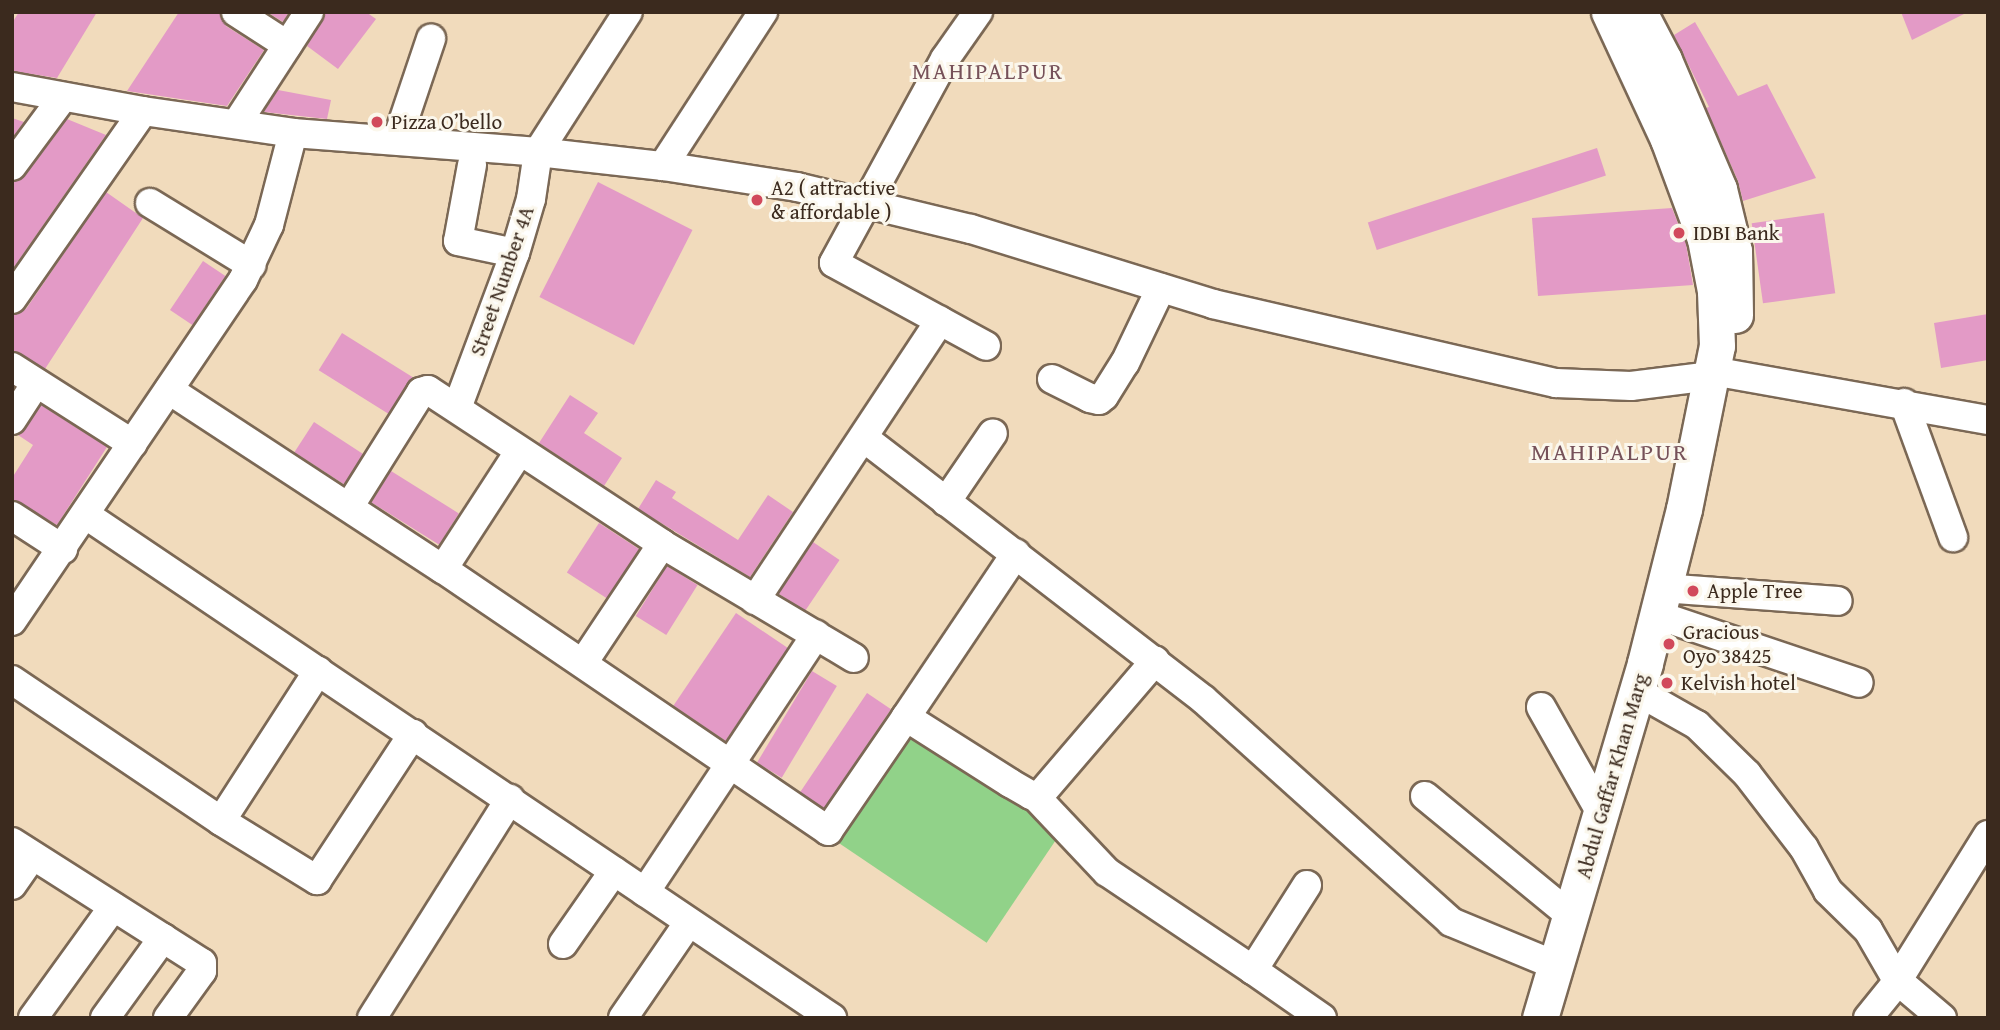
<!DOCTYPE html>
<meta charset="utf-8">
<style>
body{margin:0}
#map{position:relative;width:2000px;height:1030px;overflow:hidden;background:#f1dbbc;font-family:"Gentium Book Plus",serif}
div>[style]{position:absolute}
.green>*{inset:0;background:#91d289;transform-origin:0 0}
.building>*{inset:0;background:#e39ac6;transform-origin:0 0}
.roads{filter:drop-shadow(2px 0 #7b6855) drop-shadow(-2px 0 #7b6855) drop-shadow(0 2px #7b6855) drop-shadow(0 -2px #7b6855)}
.minor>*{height:28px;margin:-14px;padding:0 14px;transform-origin:14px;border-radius:14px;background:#fff}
.major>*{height:35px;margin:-17.5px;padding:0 17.5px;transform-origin:17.5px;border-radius:17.5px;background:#fff}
.dots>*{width:19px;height:19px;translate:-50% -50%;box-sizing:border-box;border:4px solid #fbf7ec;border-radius:50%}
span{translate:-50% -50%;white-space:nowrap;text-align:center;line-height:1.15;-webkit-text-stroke:6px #fbf7ec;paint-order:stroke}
.poi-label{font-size:21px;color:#3b2a1e}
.left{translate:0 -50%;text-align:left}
.street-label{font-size:21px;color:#3b2a1e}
.neighbourhood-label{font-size:23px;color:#765159;letter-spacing:2px}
.quarter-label{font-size:24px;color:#765159;letter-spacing:2px}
.frame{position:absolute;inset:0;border:14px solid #3b2a1e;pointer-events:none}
</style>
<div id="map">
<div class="green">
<i style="left:906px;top:717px;width:193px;height:142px;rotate:34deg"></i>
</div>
<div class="building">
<i style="clip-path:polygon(19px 12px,97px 12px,57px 78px,12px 71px,12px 23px)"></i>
<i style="clip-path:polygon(179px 12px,220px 12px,226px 26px,264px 50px,227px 106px,127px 91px)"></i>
<i style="clip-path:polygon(267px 12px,289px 12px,283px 22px)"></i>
<i style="clip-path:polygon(326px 12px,366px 12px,376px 19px,338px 69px,307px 46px)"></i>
<i style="clip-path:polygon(1901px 12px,1968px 12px,1912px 40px)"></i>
<i style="clip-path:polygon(1695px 22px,1738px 96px,1767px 84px,1816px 178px,1743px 201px,1738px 181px,1706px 108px,1709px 107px,1674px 35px)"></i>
<i style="clip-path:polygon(278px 90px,331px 100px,327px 119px,264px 112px)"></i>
<i style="clip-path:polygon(12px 118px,24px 122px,12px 138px)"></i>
<i style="clip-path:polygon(67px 119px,106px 135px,12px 270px,12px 182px,25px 176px)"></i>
<i style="left:1597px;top:148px;width:29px;height:241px;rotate:72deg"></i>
<i style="left:598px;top:182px;width:106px;height:129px;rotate:27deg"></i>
<i style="clip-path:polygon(106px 192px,143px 218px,45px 369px,12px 350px,12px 315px,26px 309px)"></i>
<i style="clip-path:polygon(1672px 208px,1686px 244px,1693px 285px,1538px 296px,1532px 218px)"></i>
<i style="left:1824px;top:213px;width:81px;height:73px;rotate:82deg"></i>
<i style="left:203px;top:261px;width:27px;height:59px;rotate:34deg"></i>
<i style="clip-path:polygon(1988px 314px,1988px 360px,1941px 368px,1934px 323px)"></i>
<i style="left:342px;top:333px;width:84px;height:44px;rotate:32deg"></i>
<i style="clip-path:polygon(570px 395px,598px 413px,584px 433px,622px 458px,604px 486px,539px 443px)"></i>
<i style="clip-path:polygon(41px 405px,107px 447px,57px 525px,12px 499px,12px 478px,33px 445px,18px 435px)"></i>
<i style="left:314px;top:422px;width:59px;height:36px;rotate:33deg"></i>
<i style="left:391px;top:471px;width:80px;height:37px;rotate:32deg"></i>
<i style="clip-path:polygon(656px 480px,676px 492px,672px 498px,738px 540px,768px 495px,793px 512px,750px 577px,638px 509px)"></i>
<i style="left:599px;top:523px;width:48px;height:59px;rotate:33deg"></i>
<i style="left:813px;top:542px;width:32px;height:62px;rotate:34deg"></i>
<i style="left:667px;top:566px;width:36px;height:59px;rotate:32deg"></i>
<i style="left:736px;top:613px;width:63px;height:112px;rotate:34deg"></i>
<i style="left:812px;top:671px;width:29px;height:107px;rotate:31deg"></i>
<i style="left:867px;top:693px;width:29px;height:120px;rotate:34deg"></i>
</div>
<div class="roads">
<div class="minor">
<i style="left:236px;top:12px;width:61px;rotate:32.9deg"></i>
<i style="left:978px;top:12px;width:57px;rotate:125.1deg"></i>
<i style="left:945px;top:59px;width:232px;rotate:118.6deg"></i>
<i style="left:834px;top:263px;width:173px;rotate:28.6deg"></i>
<i style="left:12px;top:87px;width:133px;rotate:10.4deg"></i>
<i style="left:143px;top:111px;width:152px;rotate:8.3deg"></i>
<i style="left:293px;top:133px;width:246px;rotate:4.4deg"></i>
<i style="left:538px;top:152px;width:126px;rotate:6.4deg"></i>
<i style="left:663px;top:166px;width:136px;rotate:8.9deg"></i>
<i style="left:797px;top:187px;width:179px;rotate:13.6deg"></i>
<i style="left:971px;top:229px;width:253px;rotate:17.2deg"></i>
<i style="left:1213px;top:304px;width:352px;rotate:13deg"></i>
<i style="left:1556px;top:383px;width:75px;rotate:2.3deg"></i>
<i style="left:1631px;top:386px;width:81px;rotate:-7.1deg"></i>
<i style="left:237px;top:123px;width:132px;rotate:-57deg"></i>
<i style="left:397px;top:140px;width:107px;rotate:-71.4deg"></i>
<i style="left:472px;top:165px;width:77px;rotate:100.4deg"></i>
<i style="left:458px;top:241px;width:58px;rotate:11.9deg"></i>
<i style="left:12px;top:166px;width:86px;rotate:-53.5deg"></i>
<i style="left:663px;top:166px;width:184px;rotate:-57deg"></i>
<i style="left:150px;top:203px;width:119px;rotate:31.5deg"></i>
<i style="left:12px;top:299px;width:229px;rotate:-55.1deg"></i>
<i style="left:12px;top:367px;width:143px;rotate:32.5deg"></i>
<i style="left:1729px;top:374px;width:263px;rotate:10.1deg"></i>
<i style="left:1052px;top:379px;width:42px;rotate:26.6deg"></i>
<i style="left:1090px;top:398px;width:9px;rotate:13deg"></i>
<i style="left:1099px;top:400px;width:6px;rotate:-39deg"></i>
<i style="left:1104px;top:396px;width:39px;rotate:-58deg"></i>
<i style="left:1125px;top:363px;width:83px;rotate:-64.4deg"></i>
<i style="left:169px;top:390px;width:327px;rotate:33.2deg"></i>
<i style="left:443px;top:569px;width:466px;rotate:34.2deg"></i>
<i style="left:828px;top:831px;width:138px;rotate:-55.6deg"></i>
<i style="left:906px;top:717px;width:123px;rotate:32.4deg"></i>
<i style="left:1010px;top:783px;width:24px;rotate:30deg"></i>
<i style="left:1031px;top:795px;width:9px"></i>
<i style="left:1040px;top:795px;width:177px;rotate:-49.4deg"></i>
<i style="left:1904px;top:403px;width:143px;rotate:69.9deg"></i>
<i style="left:457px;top:408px;width:165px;rotate:-69.5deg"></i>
<i style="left:515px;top:253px;width:56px;rotate:-73.5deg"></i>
<i style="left:531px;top:199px;width:48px;rotate:-81.5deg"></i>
<i style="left:538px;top:152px;width:166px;rotate:-57.3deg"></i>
<i style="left:12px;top:420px;width:44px;rotate:-57deg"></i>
<i style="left:864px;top:438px;width:429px;rotate:37.6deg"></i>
<i style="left:1204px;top:700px;width:332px;rotate:41.9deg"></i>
<i style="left:1451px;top:922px;width:113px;rotate:22.5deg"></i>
<i style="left:946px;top:502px;width:83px;rotate:-55.7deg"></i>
<i style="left:349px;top:507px;width:136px;rotate:-57.9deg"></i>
<i style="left:421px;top:392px;width:7px;rotate:-16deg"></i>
<i style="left:428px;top:390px;width:280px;rotate:33.3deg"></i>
<i style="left:662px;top:544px;width:223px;rotate:30.7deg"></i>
<i style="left:86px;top:515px;width:900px;rotate:33.99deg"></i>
<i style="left:12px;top:516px;width:61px;rotate:32.9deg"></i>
<i style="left:443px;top:569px;width:140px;rotate:-57deg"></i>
<i style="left:1676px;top:589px;width:162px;rotate:4.2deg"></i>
<i style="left:755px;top:600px;width:335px;rotate:-56.5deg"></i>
<i style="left:1669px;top:619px;width:200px;rotate:18.6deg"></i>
<i style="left:12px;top:621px;width:412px;rotate:-55.9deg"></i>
<i style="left:243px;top:280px;width:61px;rotate:-64.7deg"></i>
<i style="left:269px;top:225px;width:95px;rotate:-75.4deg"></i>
<i style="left:583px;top:663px;width:143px;rotate:-56.4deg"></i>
<i style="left:12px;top:680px;width:252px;rotate:34deg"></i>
<i style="left:221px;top:821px;width:113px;rotate:31.6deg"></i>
<i style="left:317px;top:880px;width:175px;rotate:-56.7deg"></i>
<i style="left:1651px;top:699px;width:53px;rotate:29.5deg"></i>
<i style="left:1697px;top:725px;width:70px;rotate:44.4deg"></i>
<i style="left:1747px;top:774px;width:93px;rotate:52.4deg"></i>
<i style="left:1804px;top:848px;width:49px;rotate:60.8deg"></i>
<i style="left:1828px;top:891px;width:56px;rotate:44.3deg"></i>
<i style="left:1868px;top:930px;width:58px;rotate:59.9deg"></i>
<i style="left:1897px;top:980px;width:59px;rotate:40.2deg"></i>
<i style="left:1541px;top:707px;width:122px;rotate:60.5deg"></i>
<i style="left:906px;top:717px;width:197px;rotate:-56.1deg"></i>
<i style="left:1425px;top:796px;width:189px;rotate:39.4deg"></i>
<i style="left:1036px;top:797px;width:103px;rotate:46.6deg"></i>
<i style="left:1107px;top:872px;width:176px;rotate:33.9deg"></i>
<i style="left:221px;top:821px;width:179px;rotate:-57.1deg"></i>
<i style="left:12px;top:842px;width:225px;rotate:32.5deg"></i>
<i style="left:202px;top:963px;width:8px;rotate:90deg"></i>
<i style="left:202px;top:971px;width:58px;rotate:125.9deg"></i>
<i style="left:12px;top:885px;width:35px;rotate:-55deg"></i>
<i style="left:1307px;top:885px;width:101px;rotate:122.4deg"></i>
<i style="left:1253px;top:970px;width:84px;rotate:34.8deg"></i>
<i style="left:645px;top:892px;width:309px;rotate:-56.4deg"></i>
<i style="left:563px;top:944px;width:89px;rotate:-55.1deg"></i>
<i style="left:33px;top:1018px;width:137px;rotate:-54.2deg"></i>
<i style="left:105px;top:1018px;width:99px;rotate:-54.1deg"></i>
<i style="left:372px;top:1018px;width:259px;rotate:-57.8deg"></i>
<i style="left:623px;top:1018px;width:116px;rotate:-55.5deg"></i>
<i style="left:1868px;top:1018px;width:41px;rotate:-50.9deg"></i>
<i style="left:1894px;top:986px;width:178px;rotate:-58.1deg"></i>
</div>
<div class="major">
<i style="left:1639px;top:12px;width:54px;rotate:62.5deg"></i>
<i style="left:1664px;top:60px;width:140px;rotate:66.9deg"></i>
<i style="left:1719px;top:189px;width:64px;rotate:76.4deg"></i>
<i style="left:1734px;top:251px;width:64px;rotate:89.1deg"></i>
<i style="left:1540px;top:1018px;width:370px;rotate:-73.5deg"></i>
<i style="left:1645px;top:663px;width:159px;rotate:-75.8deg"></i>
<i style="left:1684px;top:509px;width:166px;rotate:-78.6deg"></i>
<i style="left:1717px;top:346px;width:55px;rotate:-92.1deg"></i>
<i style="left:1715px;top:291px;width:53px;rotate:-100.9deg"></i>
<i style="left:1705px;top:239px;width:107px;rotate:-110.3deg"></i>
<i style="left:1668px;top:139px;width:140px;rotate:-114.9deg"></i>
</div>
</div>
<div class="dots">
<i style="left:377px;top:122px;background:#d1495b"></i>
<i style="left:757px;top:200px;background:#d1495b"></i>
<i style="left:1679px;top:233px;background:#d1495b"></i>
<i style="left:1693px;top:591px;background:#d1495b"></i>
<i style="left:1669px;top:644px;background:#d1495b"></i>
<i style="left:1667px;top:683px;background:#d1495b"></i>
</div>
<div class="poi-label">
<span class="left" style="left:391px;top:122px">Pizza O’bello</span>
<span class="left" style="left:771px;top:200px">A2 ( attractive<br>&amp; affordable )</span>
<span class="left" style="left:1693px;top:233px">IDBI Bank</span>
<span class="left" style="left:1707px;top:591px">Apple Tree</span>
<span class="left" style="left:1683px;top:644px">Gracious<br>Oyo 38425</span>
<span class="left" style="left:1681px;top:683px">Kelvish hotel</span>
</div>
<div class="street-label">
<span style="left:502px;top:281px;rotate:-71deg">Street Number 4A</span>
<span style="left:1612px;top:776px;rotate:-74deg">Abdul Gaffar Khan Marg</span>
</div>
<div class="neighbourhood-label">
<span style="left:988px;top:71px">MAHIPALPUR</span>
</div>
<div class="quarter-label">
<span style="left:1610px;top:452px">MAHIPALPUR</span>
</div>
<div class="frame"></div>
</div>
